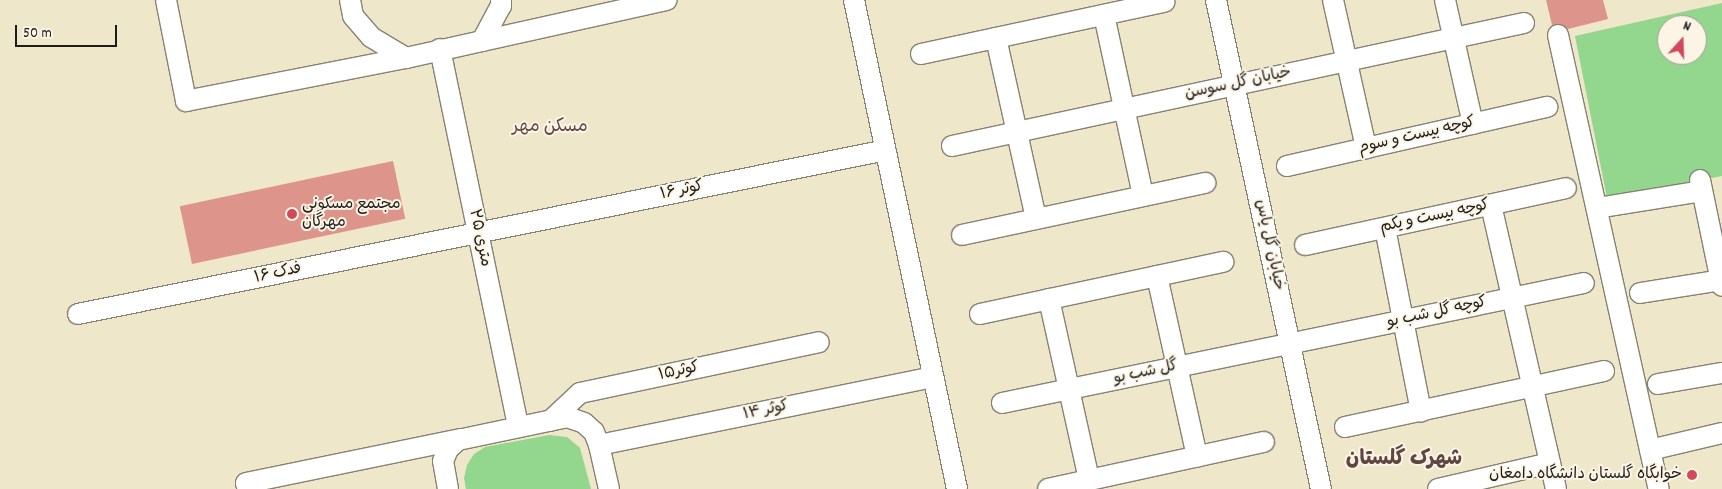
<!DOCTYPE html>
<meta charset="utf-8">
<style>
body{margin:0}
#map{position:relative;width:1722px;height:489px;overflow:hidden;background:#efe7ca;font-family:Dekko,"Playpen Sans Arabic",sans-serif}
div>[style]{position:absolute}
.green>*{inset:0;background:#93d68e}
.building>*{inset:0;background:#dd958b;transform-origin:0 0}
.roads{filter:drop-shadow(1px 0 #868273) drop-shadow(-1px 0 #868273) drop-shadow(0 1px #868273) drop-shadow(0 -1px #868273)}
.minor>*{height:20px;margin:-10px;padding:0 10px;transform-origin:10px;border-radius:10px;background:#fff}
.dots>*{width:14px;height:14px;translate:-50% -50%;box-sizing:border-box;border:2px solid #fcf5e5;border-radius:50%}
span{translate:-50% -50%;white-space:nowrap;text-align:center;line-height:1.15;-webkit-text-stroke:4px #fcf5e5;paint-order:stroke}
.street-label{font-size:16px;color:#1c1c1c}
.poi-label{font-size:16px;color:#1c1c1c}
.left{translate:0 -50%;text-align:left}
.right{translate:-100% -50%;text-align:right}
.neighbourhood-label{font-size:18px;color:#604643}
.district-label{font-size:21px;color:#604643;font-weight:700}
.north{position:absolute;left:1657px;top:15px;width:50px;height:50px;box-sizing:border-box;background:#fcf5e5;border:1px solid #a29e95;border-radius:50%;rotate:20deg;font-size:14px;font-weight:700;line-height:20px;text-align:center;color:#1c1c1c}
.north::after{content:'';display:block;margin:auto;width:18px;height:22px;background:#d1495b;clip-path:polygon(50% 0,100% 100%,50% 72%,0 100%)}
.scale{position:absolute;left:15px;top:25px;width:102px;height:22px;box-sizing:border-box;border:2px solid #1c1c1c;border-top:0;padding-left:6px;font-size:15px;line-height:18px;white-space:nowrap;color:#1c1c1c;-webkit-text-stroke:4px #fcf5e5;paint-order:stroke}
</style>
<div id="map">
<div class="green">
<i style="clip-path:polygon(evenodd,1722px 3px,1722px 176px,1607px 198px,1575px 36px,1722px 3px,1667px 25px,1697px 25px,1697px 55px,1667px 55px,1667px 25px)"></i>
<i style="clip-path:polygon(549px 435px,567px 437px,580px 448px,591px 489px,466px 489px,464px 478px,467px 465px,474px 454px,485px 447px)"></i>
</div>
<div class="building">
<i style="clip-path:polygon(1546px 0,1603px 0,1608px 19px,1568px 29px,1561px 24px,1552px 25px)"></i>
<i style="left:393px;top:161px;width:59px;height:218px;rotate:78deg"></i>
</div>
<div class="roads">
<div class="minor">
<i style="left:166px;top:0;width:103px;rotate:78.8deg"></i>
<i style="left:186px;top:101px;width:224px;rotate:-11.1deg"></i>
<i style="left:350px;top:0;width:16px;rotate:79deg"></i>
<i style="left:353px;top:16px;width:28px;rotate:49deg"></i>
<i style="left:371px;top:37px;width:41px;rotate:31deg"></i>
<i style="left:406px;top:58px;width:78px;rotate:-12.6deg"></i>
<i style="left:482px;top:41px;width:40px;rotate:-62deg"></i>
<i style="left:501px;top:6px;width:6px;rotate:-90deg"></i>
<i style="left:854px;top:0;width:500px;rotate:78.1deg"></i>
<i style="left:1216px;top:0;width:500px;rotate:77.88deg"></i>
<i style="left:1333px;top:0;width:152px;rotate:77.4deg"></i>
<i style="left:1445px;top:0;width:127px;rotate:77.3deg"></i>
<i style="left:1104px;top:15px;width:185px;rotate:77.8deg"></i>
<i style="left:1558px;top:35px;width:465px;rotate:77.5deg"></i>
<i style="left:996px;top:38px;width:185px;rotate:77.5deg"></i>
<i style="left:482px;top:41px;width:189px;rotate:-12.5deg"></i>
<i style="left:440px;top:49px;width:386px;rotate:78.3deg"></i>
<i style="left:921px;top:54px;width:249px;rotate:-12.1deg"></i>
<i style="left:952px;top:146px;width:585px;rotate:-12.14deg"></i>
<i style="left:1287px;top:166px;width:267px;rotate:-12.8deg"></i>
<i style="left:1700px;top:180px;width:108px;rotate:78.3deg"></i>
<i style="left:1491px;top:205px;width:291px;rotate:77.1deg"></i>
<i style="left:1597px;top:208px;width:106px;rotate:-9.2deg"></i>
<i style="left:1385px;top:228px;width:187px;rotate:78.9deg"></i>
<i style="left:962px;top:235px;width:249px;rotate:-12.1deg"></i>
<i style="left:1305px;top:245px;width:267px;rotate:-12.3deg"></i>
<i style="left:1157px;top:276px;width:185px;rotate:77.5deg"></i>
<i style="left:1640px;top:293px;width:82px;rotate:-9.1deg"></i>
<i style="left:1049px;top:299px;width:185px;rotate:77.5deg"></i>
<i style="left:78px;top:314px;width:824px;rotate:-11.47deg"></i>
<i style="left:980px;top:314px;width:249px;rotate:-12.1deg"></i>
<i style="left:1658px;top:384px;width:65px;rotate:-9.8deg"></i>
<i style="left:1002px;top:403px;width:594px;rotate:-11.65deg"></i>
<i style="left:550px;top:421px;width:41px;rotate:-43deg"></i>
<i style="left:580px;top:393px;width:244px;rotate:-12deg"></i>
<i style="left:1345px;top:427px;width:265px;rotate:-12.2deg"></i>
<i style="left:599px;top:445px;width:341px;rotate:-11.5deg"></i>
<i style="left:1650px;top:450px;width:74px;rotate:-13.3deg"></i>
<i style="left:248px;top:489px;width:6px;rotate:-108deg"></i>
<i style="left:246px;top:483px;width:219px;rotate:-11.6deg"></i>
<i style="left:448px;top:489px;width:28px;rotate:-100deg"></i>
<i style="left:443px;top:461px;width:13px;rotate:-67deg"></i>
<i style="left:448px;top:449px;width:13px;rotate:-42deg"></i>
<i style="left:458px;top:440px;width:111px;rotate:-11.9deg"></i>
<i style="left:567px;top:417px;width:18px;rotate:19deg"></i>
<i style="left:584px;top:423px;width:13px;rotate:42deg"></i>
<i style="left:594px;top:432px;width:14px;rotate:69deg"></i>
<i style="left:599px;top:445px;width:45px;rotate:77.2deg"></i>
<i style="left:1048px;top:489px;width:221px;rotate:-12.3deg"></i>
<i style="left:1438px;top:489px;width:115px;rotate:-13.1deg"></i>
</div>
</div>
<div class="dots">
<i style="left:292px;top:214px;background:#d1495b"></i>
<i style="left:1692px;top:475px;background:#d1495b"></i>
</div>
<div class="street-label">
<span style="left:1238px;top:84px;rotate:-12deg">خیابان گل سوسن</span>
<span style="left:1417px;top:136px;rotate:-13deg">کوچه بیست و سوم</span>
<span style="left:682px;top:191px;rotate:-12deg">کوثر ۱۶</span>
<span style="left:1435px;top:217px;rotate:-12deg">کوچه بیست و یکم</span>
<span style="left:479px;top:238px;rotate:78deg">۲۵ متری</span>
<span style="left:1269px;top:245px;rotate:78deg">خیابان گل یاس</span>
<span style="left:278px;top:274px;rotate:-12deg">فدک ۱۶</span>
<span style="left:1437px;top:313px;rotate:-12deg">کوچه گل شب بو</span>
<span style="left:679px;top:372px;rotate:-12deg">کوثر۱۵</span>
<span style="left:1146px;top:373px;rotate:-12deg">گل شب بو</span>
<span style="left:766px;top:411px;rotate:-12deg">کوثر ۱۴</span>
</div>
<div class="poi-label">
<span class="left" style="left:302px;top:214px">مجتمع مسکونی<br>مهرگان</span>
<span class="right" style="left:1682px;top:475px">خوابگاه گلستان دانشگاه دامغان</span>
</div>
<div class="neighbourhood-label">
<span style="left:550px;top:128px">مسکن مهر</span>
</div>
<div class="district-label">
<span style="left:1404px;top:460px">شهرک گلستان</span>
</div>
<div class="north">N</div>
<div class="scale">50 m</div>
</div>
